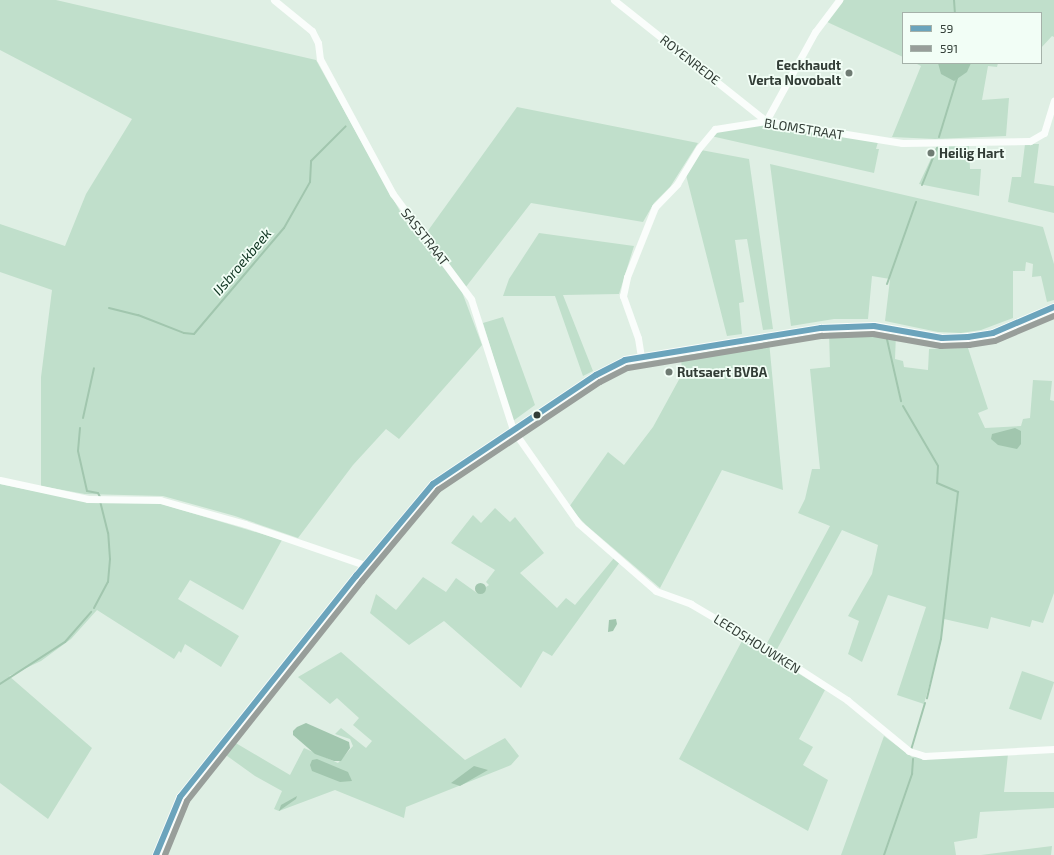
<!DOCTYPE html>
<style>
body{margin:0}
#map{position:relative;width:1054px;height:855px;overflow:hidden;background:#dfefe4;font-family:"Exo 2",sans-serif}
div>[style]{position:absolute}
.green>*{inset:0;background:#c0dfcb;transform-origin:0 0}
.water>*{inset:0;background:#a1c6ae}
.round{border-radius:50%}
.stream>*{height:2px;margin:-1px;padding:0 1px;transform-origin:1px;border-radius:1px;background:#a1c6ae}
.minor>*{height:7px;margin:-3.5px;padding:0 3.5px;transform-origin:3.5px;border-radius:3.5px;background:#fafdfb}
.tertiary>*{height:9px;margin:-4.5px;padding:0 4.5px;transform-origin:4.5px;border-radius:4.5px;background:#fafdfb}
.bus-1>*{height:6px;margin:-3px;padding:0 3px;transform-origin:3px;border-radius:3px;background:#6ba4bc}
.bus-2>*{height:6px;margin:-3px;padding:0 3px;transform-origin:3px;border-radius:3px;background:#989e9a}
.dots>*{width:11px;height:11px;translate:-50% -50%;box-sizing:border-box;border:2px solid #f2fef6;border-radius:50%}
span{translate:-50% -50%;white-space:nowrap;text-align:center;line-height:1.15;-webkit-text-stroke:3.5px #f2fef6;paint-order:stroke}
.street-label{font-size:13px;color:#323d36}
.poi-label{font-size:13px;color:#323d36;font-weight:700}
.right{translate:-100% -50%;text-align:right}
.left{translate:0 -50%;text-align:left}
.water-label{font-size:14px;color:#0d331f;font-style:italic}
.legend{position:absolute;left:902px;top:12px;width:140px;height:52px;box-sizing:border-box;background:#f2fef6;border:1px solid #a5b1a9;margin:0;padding:5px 7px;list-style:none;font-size:12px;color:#323d36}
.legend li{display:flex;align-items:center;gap:8px;height:20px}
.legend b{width:20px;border:1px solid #a5b1a9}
</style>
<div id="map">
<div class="green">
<i style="clip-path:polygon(0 0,56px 0,316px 60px,411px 231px,427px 232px,517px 107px,698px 143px,670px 187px,654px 203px,643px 222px,531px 203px,462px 292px,482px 345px,399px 439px,386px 429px,353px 465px,298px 538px,235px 516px,163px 496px,85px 494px,41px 486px,41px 377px,52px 290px,0 272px,0 224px,65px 246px,86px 194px,132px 119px,0 50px)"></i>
<i style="clip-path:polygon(844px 0,1054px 0,1054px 37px,1052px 36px,1041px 48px,1041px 13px,903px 13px,903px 57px,825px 21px)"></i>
<i style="clip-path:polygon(915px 63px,998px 63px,997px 67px,988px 66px,982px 100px,1009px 98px,1006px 136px,935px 139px,892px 137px,921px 66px)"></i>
<i style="clip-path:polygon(760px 123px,878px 142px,876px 149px,879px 149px,874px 173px,711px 136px,715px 132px)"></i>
<i style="clip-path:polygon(1025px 144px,1039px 144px,1034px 183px,1054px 186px,1054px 213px,1008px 202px,1012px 177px,1021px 177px)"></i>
<i style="clip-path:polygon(969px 145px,970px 169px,981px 169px,979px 196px,919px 184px,937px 146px)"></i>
<i style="clip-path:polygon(701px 150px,749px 159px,773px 329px,763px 330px,747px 239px,735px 240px,744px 302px,739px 303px,742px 334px,727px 336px,686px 175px)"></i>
<i style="clip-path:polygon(770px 164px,1043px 227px,1054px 264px,1054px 300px,1047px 302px,1041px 276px,1032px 277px,1033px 264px,1026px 262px,1025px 271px,1013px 271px,1013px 318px,981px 330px,961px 333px,938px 332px,885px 321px,890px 279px,872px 276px,868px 319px,834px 319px,791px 326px)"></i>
<i style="clip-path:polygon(539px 233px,634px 246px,619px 294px,563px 295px,593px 371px,583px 376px,555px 296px,503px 296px,509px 279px)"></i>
<i style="clip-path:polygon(503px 317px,535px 405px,513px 421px,483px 323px)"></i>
<i style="clip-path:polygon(829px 331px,896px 334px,895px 359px,903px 361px,904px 367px,928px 370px,929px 349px,968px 348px,988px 409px,978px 413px,985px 428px,1021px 426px,1023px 419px,1030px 418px,1033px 380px,1052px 381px,1050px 400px,1054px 401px,1054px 593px,1043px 623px,1032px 620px,1030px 627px,991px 617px,988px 629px,944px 619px,940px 646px,924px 704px,897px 695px,926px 607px,888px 595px,862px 662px,848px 654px,859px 621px,848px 616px,872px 574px,878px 545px,842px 530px,776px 651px,766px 645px,830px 526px,798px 513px,805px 499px,812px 469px,820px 469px,810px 369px,830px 367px)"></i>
<i style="clip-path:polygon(769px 341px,783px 490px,722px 470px,660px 588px,586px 525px,569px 507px,608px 452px,624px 465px,653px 427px,682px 374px,681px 356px)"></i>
<i style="clip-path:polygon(0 484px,69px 498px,155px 502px,282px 540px,243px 610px,190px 580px,178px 599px,239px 636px,221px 667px,185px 644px,181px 653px,179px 651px,174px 659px,97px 610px,71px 639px,41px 661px,9px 676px,92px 748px,48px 819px,0 783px)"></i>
<i style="clip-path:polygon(495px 508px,510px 522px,515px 517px,544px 553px,520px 573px,557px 608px,566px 598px,575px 605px,614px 558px,620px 562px,552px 656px,543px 651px,521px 688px,444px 621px,409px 645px,370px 613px,376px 594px,396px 610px,423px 577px,446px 592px,456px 578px,477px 593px,489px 585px,486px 582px,495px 570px,451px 543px,473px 515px,481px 523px)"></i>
<i style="clip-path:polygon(743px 639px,825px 690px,799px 739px,813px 747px,803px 765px,828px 780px,808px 831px,679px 759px)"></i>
<i style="clip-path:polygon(341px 652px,465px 760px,505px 738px,519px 756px,511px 765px,406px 807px,404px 818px,335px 790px,279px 811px,274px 809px,282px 791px,255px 776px,223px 753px,234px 742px,290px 775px,304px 748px,338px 763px,353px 746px,350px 739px,335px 734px,341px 728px,366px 748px,372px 741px,353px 725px,359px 718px,337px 698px,330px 704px,298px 677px)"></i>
<i style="left:1022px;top:671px;width:34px;height:40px;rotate:19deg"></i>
<i style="clip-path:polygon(884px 736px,912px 757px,1008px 754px,1004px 792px,1054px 792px,1054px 808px,980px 812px,977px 838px,954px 842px,956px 855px,841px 855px)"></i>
<i style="clip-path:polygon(1052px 846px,1051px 855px,981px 855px)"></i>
</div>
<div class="water">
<i style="clip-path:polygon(938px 63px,971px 63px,967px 72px,954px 81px,941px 74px)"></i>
<i style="clip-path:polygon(1015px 428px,1021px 431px,1021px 444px,1017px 449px,998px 445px,991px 439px,992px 434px)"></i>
<i class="round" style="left:474.5px;top:582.5px;width:11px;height:11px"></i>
<i style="clip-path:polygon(616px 619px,617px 624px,613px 631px,608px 632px,609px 620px)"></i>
<i style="clip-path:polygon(306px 723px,349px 742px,350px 748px,341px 761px,334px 761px,315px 754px,293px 735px,293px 731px,297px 727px)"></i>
<i style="clip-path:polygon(317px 759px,348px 772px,352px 781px,340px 782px,312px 771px,310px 765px,312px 760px)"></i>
<i style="clip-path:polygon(474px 766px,488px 770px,460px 786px,451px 783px)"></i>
<i style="clip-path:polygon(297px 796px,296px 799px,279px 811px,281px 805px)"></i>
</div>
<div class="stream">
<i style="left:954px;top:0;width:13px;rotate:86deg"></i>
<i style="left:939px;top:137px;width:62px;rotate:-73deg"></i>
<i style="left:922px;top:185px;width:40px;rotate:-68deg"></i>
<i style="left:887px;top:284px;width:87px;rotate:-70.5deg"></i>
<i style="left:109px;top:308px;width:30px;rotate:14deg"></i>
<i style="left:138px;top:315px;width:49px;rotate:21.4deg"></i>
<i style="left:184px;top:333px;width:10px;rotate:6deg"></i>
<i style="left:194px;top:334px;width:139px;rotate:-49.7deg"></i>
<i style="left:284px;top:228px;width:53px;rotate:-60.5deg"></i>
<i style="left:310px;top:182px;width:21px;rotate:-87deg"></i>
<i style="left:311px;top:161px;width:49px;rotate:-45deg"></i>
<i style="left:886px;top:335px;width:68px;rotate:77.2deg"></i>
<i style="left:903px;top:406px;width:69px;rotate:59.7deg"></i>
<i style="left:938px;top:466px;width:17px;rotate:93deg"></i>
<i style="left:937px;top:483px;width:23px;rotate:23deg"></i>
<i style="left:958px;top:492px;width:148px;rotate:96.6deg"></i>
<i style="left:941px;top:639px;width:61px;rotate:103.3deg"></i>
<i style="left:83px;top:418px;width:51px;rotate:-77.6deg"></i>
<i style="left:80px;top:428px;width:23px;rotate:95deg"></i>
<i style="left:78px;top:451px;width:41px;rotate:77.3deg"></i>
<i style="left:87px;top:491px;width:11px;rotate:10deg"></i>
<i style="left:98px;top:493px;width:4px;rotate:63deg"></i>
<i style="left:94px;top:608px;width:30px;rotate:-62deg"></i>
<i style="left:108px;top:582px;width:23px;rotate:-85deg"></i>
<i style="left:110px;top:559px;width:26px;rotate:-94deg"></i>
<i style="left:108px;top:533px;width:32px;rotate:-104deg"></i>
<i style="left:0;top:684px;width:77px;rotate:-32.9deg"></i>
<i style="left:65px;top:642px;width:40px;rotate:-49deg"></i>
<i style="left:911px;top:750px;width:49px;rotate:-73.4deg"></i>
<i style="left:884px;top:855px;width:86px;rotate:-70.9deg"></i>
<i style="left:912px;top:774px;width:15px;rotate:-86deg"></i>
</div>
<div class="minor">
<i style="left:274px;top:0;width:49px;rotate:39.2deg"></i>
<i style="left:312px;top:31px;width:13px;rotate:63deg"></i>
<i style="left:318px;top:43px;width:16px;rotate:83deg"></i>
<i style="left:320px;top:59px;width:153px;rotate:61.6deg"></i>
<i style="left:393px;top:194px;width:131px;rotate:53.4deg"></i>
<i style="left:471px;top:299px;width:138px;rotate:72.2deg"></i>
<i style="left:513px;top:430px;width:113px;rotate:55deg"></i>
<i style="left:578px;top:523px;width:103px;rotate:41.1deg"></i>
<i style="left:656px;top:591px;width:37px;rotate:20deg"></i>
<i style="left:691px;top:604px;width:99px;rotate:30.5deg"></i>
<i style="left:776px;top:654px;width:85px;rotate:32.9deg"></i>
<i style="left:847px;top:700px;width:80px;rotate:39.4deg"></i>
<i style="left:909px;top:751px;width:16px;rotate:18deg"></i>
<i style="left:924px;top:756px;width:130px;rotate:-3.1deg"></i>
<i style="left:614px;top:0;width:194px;rotate:38.5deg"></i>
<i style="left:766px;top:121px;width:102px;rotate:-61.2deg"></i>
<i style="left:815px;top:32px;width:40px;rotate:-53deg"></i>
<i style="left:641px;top:357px;width:19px;rotate:-99deg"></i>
<i style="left:638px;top:338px;width:45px;rotate:-109.7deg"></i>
<i style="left:623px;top:296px;width:19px;rotate:-78deg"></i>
<i style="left:627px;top:277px;width:75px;rotate:-68.2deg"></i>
<i style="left:655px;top:207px;width:32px;rotate:-46deg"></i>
<i style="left:677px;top:184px;width:42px;rotate:-58.6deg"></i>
<i style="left:699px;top:148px;width:25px;rotate:-50deg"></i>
<i style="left:715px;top:129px;width:52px;rotate:-8.9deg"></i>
<i style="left:766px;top:121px;width:138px;rotate:9.2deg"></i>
<i style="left:902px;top:143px;width:128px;rotate:-0.9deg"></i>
<i style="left:1030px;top:141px;width:16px;rotate:-30deg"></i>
<i style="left:1044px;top:133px;width:34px;rotate:-73deg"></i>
<i style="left:0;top:480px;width:90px;rotate:12.2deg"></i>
<i style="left:88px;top:499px;width:72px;rotate:0.8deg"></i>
<i style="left:160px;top:500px;width:88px;rotate:15.8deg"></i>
<i style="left:245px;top:524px;width:127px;rotate:18.9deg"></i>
</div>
<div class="tertiary">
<i style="left:156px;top:855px;width:63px;rotate:-67.5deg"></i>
<i style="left:180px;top:797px;width:283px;rotate:-51.5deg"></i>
<i style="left:356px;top:576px;width:120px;rotate:-50.1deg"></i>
<i style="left:433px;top:484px;width:196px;rotate:-33.8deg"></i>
<i style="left:596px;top:375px;width:33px;rotate:-27deg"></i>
<i style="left:625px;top:360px;width:199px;rotate:-9.3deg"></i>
<i style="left:821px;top:328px;width:53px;rotate:-2.2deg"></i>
<i style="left:874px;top:326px;width:69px;rotate:10deg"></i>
<i style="left:942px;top:338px;width:26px;rotate:-2deg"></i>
<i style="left:968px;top:337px;width:25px;rotate:-9deg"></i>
<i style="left:993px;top:333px;width:66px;rotate:-23.1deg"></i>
</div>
<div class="bus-1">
<i style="left:156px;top:855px;width:63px;rotate:-67.5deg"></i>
<i style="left:180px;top:797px;width:283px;rotate:-51.5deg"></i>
<i style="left:356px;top:576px;width:120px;rotate:-50.1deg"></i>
<i style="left:433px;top:484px;width:196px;rotate:-33.8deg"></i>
<i style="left:596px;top:375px;width:33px;rotate:-27deg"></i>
<i style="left:625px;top:360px;width:199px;rotate:-9.3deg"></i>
<i style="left:821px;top:328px;width:53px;rotate:-2.2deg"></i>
<i style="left:874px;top:326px;width:69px;rotate:10deg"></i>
<i style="left:942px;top:338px;width:26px;rotate:-2deg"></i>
<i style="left:968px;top:337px;width:25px;rotate:-9deg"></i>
<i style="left:993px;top:333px;width:66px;rotate:-23.1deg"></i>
</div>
<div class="bus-2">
<i style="left:165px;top:855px;width:58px;rotate:-67.8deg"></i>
<i style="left:187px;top:801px;width:281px;rotate:-51.5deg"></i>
<i style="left:362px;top:581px;width:119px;rotate:-50.1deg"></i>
<i style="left:438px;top:490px;width:195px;rotate:-33.7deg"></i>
<i style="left:600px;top:382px;width:31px;rotate:-27deg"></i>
<i style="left:628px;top:368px;width:197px;rotate:-9.4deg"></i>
<i style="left:822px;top:336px;width:51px;rotate:-2.2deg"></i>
<i style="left:873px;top:334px;width:69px;rotate:10deg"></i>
<i style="left:941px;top:346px;width:28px;rotate:-2deg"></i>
<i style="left:969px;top:345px;width:26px;rotate:-9deg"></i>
<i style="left:995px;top:341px;width:64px;rotate:-23deg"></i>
</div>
<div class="dots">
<i style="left:849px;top:73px;background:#6f7b73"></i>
<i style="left:931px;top:153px;background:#6f7b73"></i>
<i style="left:669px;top:372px;background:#6f7b73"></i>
<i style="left:537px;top:415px;background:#323d36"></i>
</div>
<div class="street-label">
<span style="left:690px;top:60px;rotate:38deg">ROYENREDE</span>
<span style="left:804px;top:129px;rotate:9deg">BLOMSTRAAT</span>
<span style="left:425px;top:237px;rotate:52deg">SASSTRAAT</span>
<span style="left:757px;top:644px;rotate:32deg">LEEDSHOUWKEN</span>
</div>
<div class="poi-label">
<span class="right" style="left:841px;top:73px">Eeckhaudt<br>Verta Novobalt</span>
<span class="left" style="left:939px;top:153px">Heilig Hart</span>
<span class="left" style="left:677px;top:372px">Rutsaert BVBA</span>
</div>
<div class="water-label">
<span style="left:242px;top:262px;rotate:-50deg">IJsbroekbeek</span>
</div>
<ul class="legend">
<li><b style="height:5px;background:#6ba4bc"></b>59</li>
<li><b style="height:5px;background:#989e9a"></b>591</li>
</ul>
</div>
